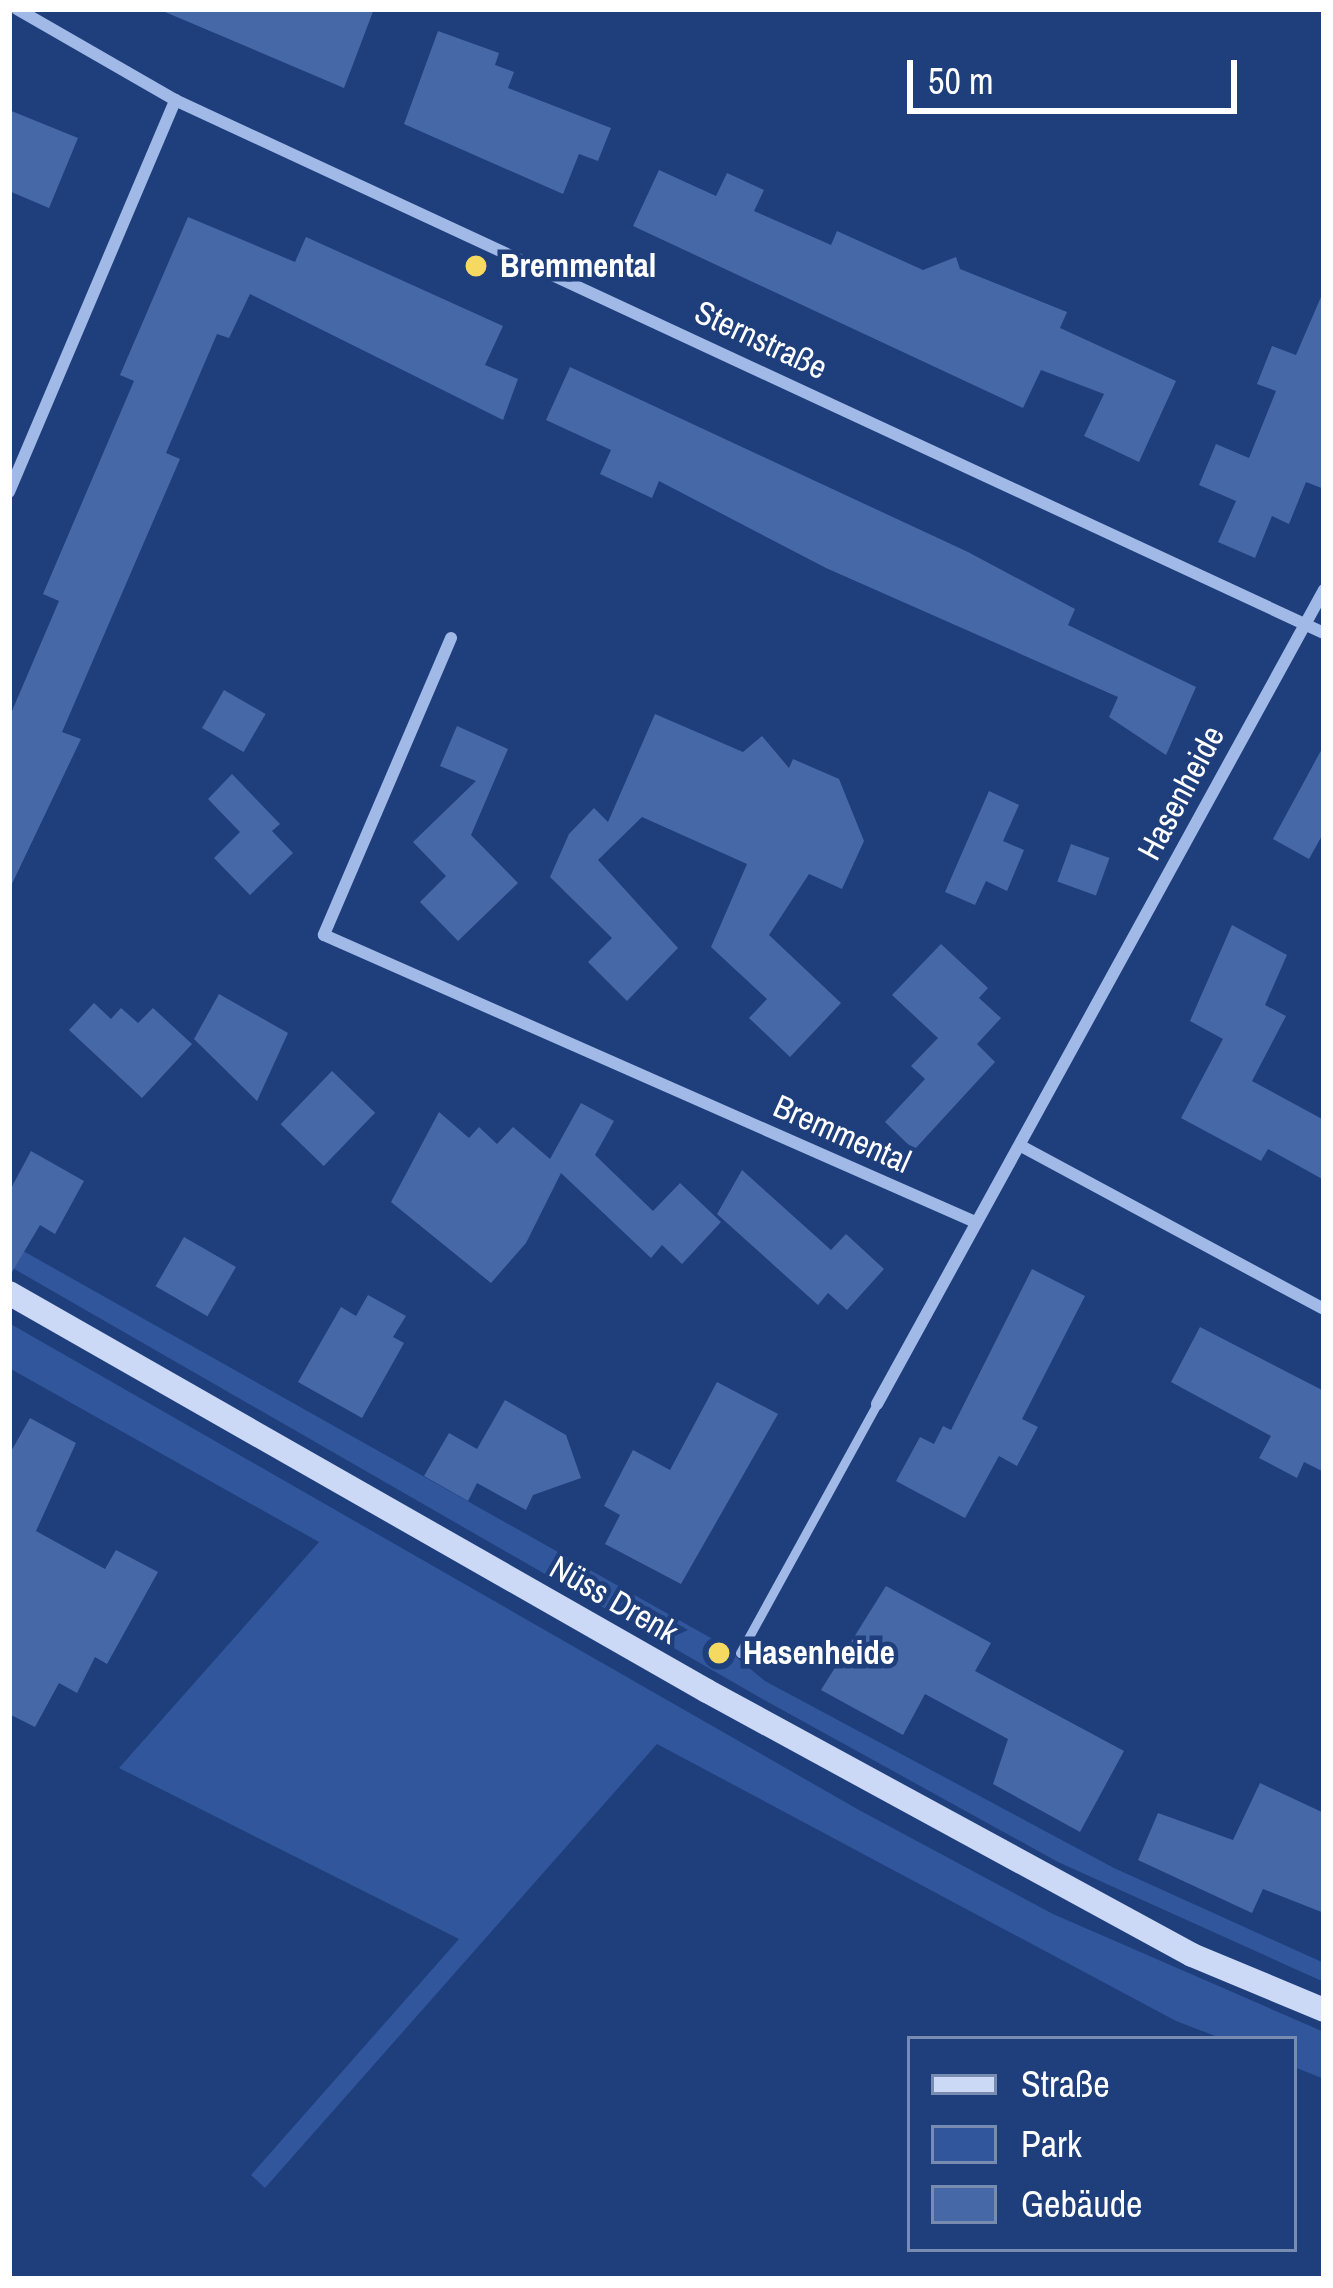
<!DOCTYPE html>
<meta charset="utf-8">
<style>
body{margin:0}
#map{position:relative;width:1333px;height:2288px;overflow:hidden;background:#1e3e7c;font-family:"Archivo Narrow",sans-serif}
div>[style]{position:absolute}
.green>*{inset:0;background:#31569b}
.building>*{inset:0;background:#4768a6;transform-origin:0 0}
.lane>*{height:9px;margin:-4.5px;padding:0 4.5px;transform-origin:4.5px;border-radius:4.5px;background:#a1b9e7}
.street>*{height:12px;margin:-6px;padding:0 6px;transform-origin:6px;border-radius:6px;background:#a1b9e7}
.secondary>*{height:24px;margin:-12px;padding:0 12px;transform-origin:12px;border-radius:12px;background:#cbd9f6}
.dots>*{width:33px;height:33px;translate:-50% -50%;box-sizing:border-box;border:6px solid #1e3e7c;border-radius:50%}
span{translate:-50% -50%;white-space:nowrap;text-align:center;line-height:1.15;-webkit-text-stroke:9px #1e3e7c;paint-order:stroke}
.poi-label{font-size:33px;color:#fff;font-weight:700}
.left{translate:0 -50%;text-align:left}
.street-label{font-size:33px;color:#fff}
.frame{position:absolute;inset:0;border:12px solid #fff;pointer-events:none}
.legend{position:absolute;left:907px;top:2036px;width:390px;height:216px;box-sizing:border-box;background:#1e3e7c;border:3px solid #788bb0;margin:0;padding:15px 21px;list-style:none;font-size:36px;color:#fff}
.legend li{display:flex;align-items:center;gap:24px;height:60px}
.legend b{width:60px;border:3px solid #788bb0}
.scale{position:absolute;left:907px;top:60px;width:330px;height:54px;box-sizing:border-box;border:6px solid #fff;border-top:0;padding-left:15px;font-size:36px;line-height:42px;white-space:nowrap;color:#fff;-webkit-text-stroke:9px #1e3e7c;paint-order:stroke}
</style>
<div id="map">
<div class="green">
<i style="clip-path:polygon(9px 1243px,718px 1642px,765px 1681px,1114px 1868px,1324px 1963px,1324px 1982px,1058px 1862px,759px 1697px,9px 1266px)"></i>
<i style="clip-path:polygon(9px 1323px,859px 1810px,1053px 1914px,1324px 2032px,1324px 2079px,1294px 2067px,1294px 2039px,1223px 2039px,1176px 2021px,657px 1744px,265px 2188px,251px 2175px,459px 1939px,119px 1768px,319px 1542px,9px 1368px)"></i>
</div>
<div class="building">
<i style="clip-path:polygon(158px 9px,374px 9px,344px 88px)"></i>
<i style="clip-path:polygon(438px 31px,499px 53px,495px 65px,514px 72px,508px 88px,611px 128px,598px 161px,579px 154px,563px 194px,404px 124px)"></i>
<i style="clip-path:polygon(9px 110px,78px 138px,49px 208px,9px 191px)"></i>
<i style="clip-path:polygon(659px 170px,716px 196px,727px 173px,764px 190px,754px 211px,831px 245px,837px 231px,923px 270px,956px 257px,960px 269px,1067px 312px,1060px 328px,1176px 381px,1139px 462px,1084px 436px,1104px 394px,1041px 370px,1023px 408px,633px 226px)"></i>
<i style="clip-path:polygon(188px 217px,295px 262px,306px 237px,503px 326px,485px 365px,518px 379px,503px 420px,250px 294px,229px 338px,217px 334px,166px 453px,180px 459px,62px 732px,81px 739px,9px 890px,9px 718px,59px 601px,43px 594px,134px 381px,120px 375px)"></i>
<i style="clip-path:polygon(1324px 290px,1324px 489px,1306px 482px,1289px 524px,1272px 516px,1255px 558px,1218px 542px,1236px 501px,1199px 485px,1216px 444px,1249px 458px,1276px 391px,1257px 384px,1272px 346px,1296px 355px)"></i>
<i style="clip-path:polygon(570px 367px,968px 552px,1075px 609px,1068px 625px,1196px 687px,1166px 755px,1109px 717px,1118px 697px,826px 568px,659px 481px,652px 498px,600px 474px,611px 450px,546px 420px)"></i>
<i style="left:224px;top:690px;width:48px;height:44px;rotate:30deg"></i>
<i style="clip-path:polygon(655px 714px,743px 752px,762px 736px,789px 768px,793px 759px,839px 779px,864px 841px,842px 889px,809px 874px,769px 935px,841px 1003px,790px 1057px,749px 1018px,767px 999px,711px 947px,747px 864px,642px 817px,598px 860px,678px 948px,627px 1001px,588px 962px,612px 938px,550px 877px,569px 834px,594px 808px,608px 822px)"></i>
<i style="clip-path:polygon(457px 726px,508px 749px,471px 835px,518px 883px,458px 941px,420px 902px,446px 876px,413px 842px,476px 781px,440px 766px)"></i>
<i style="clip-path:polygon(1324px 745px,1324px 832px,1309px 859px,1273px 839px)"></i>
<i style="clip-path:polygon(232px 774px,280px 824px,272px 831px,293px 853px,250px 895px,214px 858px,240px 832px,208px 799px)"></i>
<i style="clip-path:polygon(989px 791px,1019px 805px,1003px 841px,1024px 850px,1007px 891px,986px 881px,975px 905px,945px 892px)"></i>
<i style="left:1071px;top:844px;width:41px;height:40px;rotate:20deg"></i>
<i style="clip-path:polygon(1232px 925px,1287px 955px,1265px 1005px,1286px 1016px,1252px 1081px,1324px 1120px,1324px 1180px,1268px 1149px,1261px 1161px,1181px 1118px,1223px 1039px,1190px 1021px)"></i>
<i style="clip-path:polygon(941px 944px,988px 988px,979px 998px,1001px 1018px,977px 1044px,995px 1062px,914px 1150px,885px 1122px,925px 1079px,911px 1066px,938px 1038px,892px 995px)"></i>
<i style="clip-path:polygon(219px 994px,288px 1033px,257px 1101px,194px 1039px)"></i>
<i style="clip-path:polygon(94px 1003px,111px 1019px,121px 1008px,138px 1023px,153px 1008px,192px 1044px,142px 1098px,69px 1030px)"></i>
<i style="left:332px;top:1071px;width:60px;height:74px;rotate:44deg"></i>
<i style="clip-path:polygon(581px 1103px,614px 1121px,595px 1155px,653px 1211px,680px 1183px,721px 1222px,682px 1264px,662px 1245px,651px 1258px,561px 1173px,526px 1243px,491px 1283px,391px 1202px,439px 1112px,469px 1138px,479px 1127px,497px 1144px,513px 1127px,550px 1159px)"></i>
<i style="clip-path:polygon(31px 1151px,84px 1181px,55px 1234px,40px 1225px,9px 1277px,9px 1192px)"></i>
<i style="clip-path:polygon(742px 1170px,831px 1250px,846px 1234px,884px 1269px,847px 1310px,828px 1293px,818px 1305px,717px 1214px)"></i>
<i style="left:184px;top:1237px;width:60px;height:57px;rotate:30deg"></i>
<i style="clip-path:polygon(1032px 1269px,1085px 1296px,1022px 1419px,1038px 1427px,1017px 1466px,999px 1456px,965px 1518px,896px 1481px,920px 1437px,934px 1444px,943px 1426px,951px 1430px)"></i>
<i style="clip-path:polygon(368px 1295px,406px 1316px,393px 1337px,404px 1343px,362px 1418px,298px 1382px,341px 1307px,356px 1316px)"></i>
<i style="clip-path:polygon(1200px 1327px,1324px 1391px,1324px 1472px,1304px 1462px,1297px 1478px,1259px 1458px,1271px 1436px,1171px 1382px)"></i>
<i style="clip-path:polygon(717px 1382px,778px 1414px,681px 1584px,605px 1544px,620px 1515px,604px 1506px,633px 1450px,670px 1470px)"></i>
<i style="clip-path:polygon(505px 1400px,566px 1435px,581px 1478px,533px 1495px,526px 1510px,477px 1483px,468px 1501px,424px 1476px,449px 1433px,477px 1449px)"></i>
<i style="clip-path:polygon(30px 1418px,76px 1443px,36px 1531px,105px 1569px,116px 1550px,158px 1572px,107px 1664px,95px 1657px,77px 1693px,59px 1683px,35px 1727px,9px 1714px,9px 1455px)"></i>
<i style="clip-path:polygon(886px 1586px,991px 1643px,975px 1671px,1124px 1751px,1080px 1832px,993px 1784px,1008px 1739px,925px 1694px,903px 1735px,821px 1690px)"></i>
<i style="clip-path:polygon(1260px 1783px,1324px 1813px,1324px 1913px,1263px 1889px,1252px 1913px,1138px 1860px,1158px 1813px,1233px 1840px)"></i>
</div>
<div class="lane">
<i style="left:740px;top:1653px;width:284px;rotate:-61.2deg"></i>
</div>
<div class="street">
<i style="left:17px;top:9px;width:182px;rotate:29.9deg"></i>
<i style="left:175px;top:100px;width:1267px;rotate:24.89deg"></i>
<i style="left:9px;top:492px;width:426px;rotate:-67deg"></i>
<i style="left:451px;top:638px;width:323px;rotate:113.2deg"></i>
<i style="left:324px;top:935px;width:711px;rotate:23.79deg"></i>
<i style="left:1021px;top:1146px;width:344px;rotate:28.3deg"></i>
<i style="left:877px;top:1404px;width:929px;rotate:-61.23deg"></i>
</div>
<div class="secondary">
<i style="left:9px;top:1293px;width:803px;rotate:29.69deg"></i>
<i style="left:707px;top:1691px;width:552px;rotate:28.56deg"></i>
<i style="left:1192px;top:1955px;width:143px;rotate:22.6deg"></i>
</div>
<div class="dots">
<i style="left:476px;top:266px;background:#f6d960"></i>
<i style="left:719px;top:1653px;background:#f6d960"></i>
</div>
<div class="poi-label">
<span class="left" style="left:500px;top:266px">Bremmental</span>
<span class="left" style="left:743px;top:1653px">Hasenheide</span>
</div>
<div class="street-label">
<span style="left:761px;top:340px;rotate:25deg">Sternstraße</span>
<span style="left:1181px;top:793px;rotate:-62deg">Hasenheide</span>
<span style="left:842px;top:1134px;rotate:24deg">Bremmental</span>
<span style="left:614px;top:1600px;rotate:30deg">Nüss Drenk</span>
</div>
<div class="frame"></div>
<ul class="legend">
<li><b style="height:15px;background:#cbd9f6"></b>Straße</li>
<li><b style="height:33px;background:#31569b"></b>Park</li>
<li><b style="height:33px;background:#4768a6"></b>Gebäude</li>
</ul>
<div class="scale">50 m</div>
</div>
